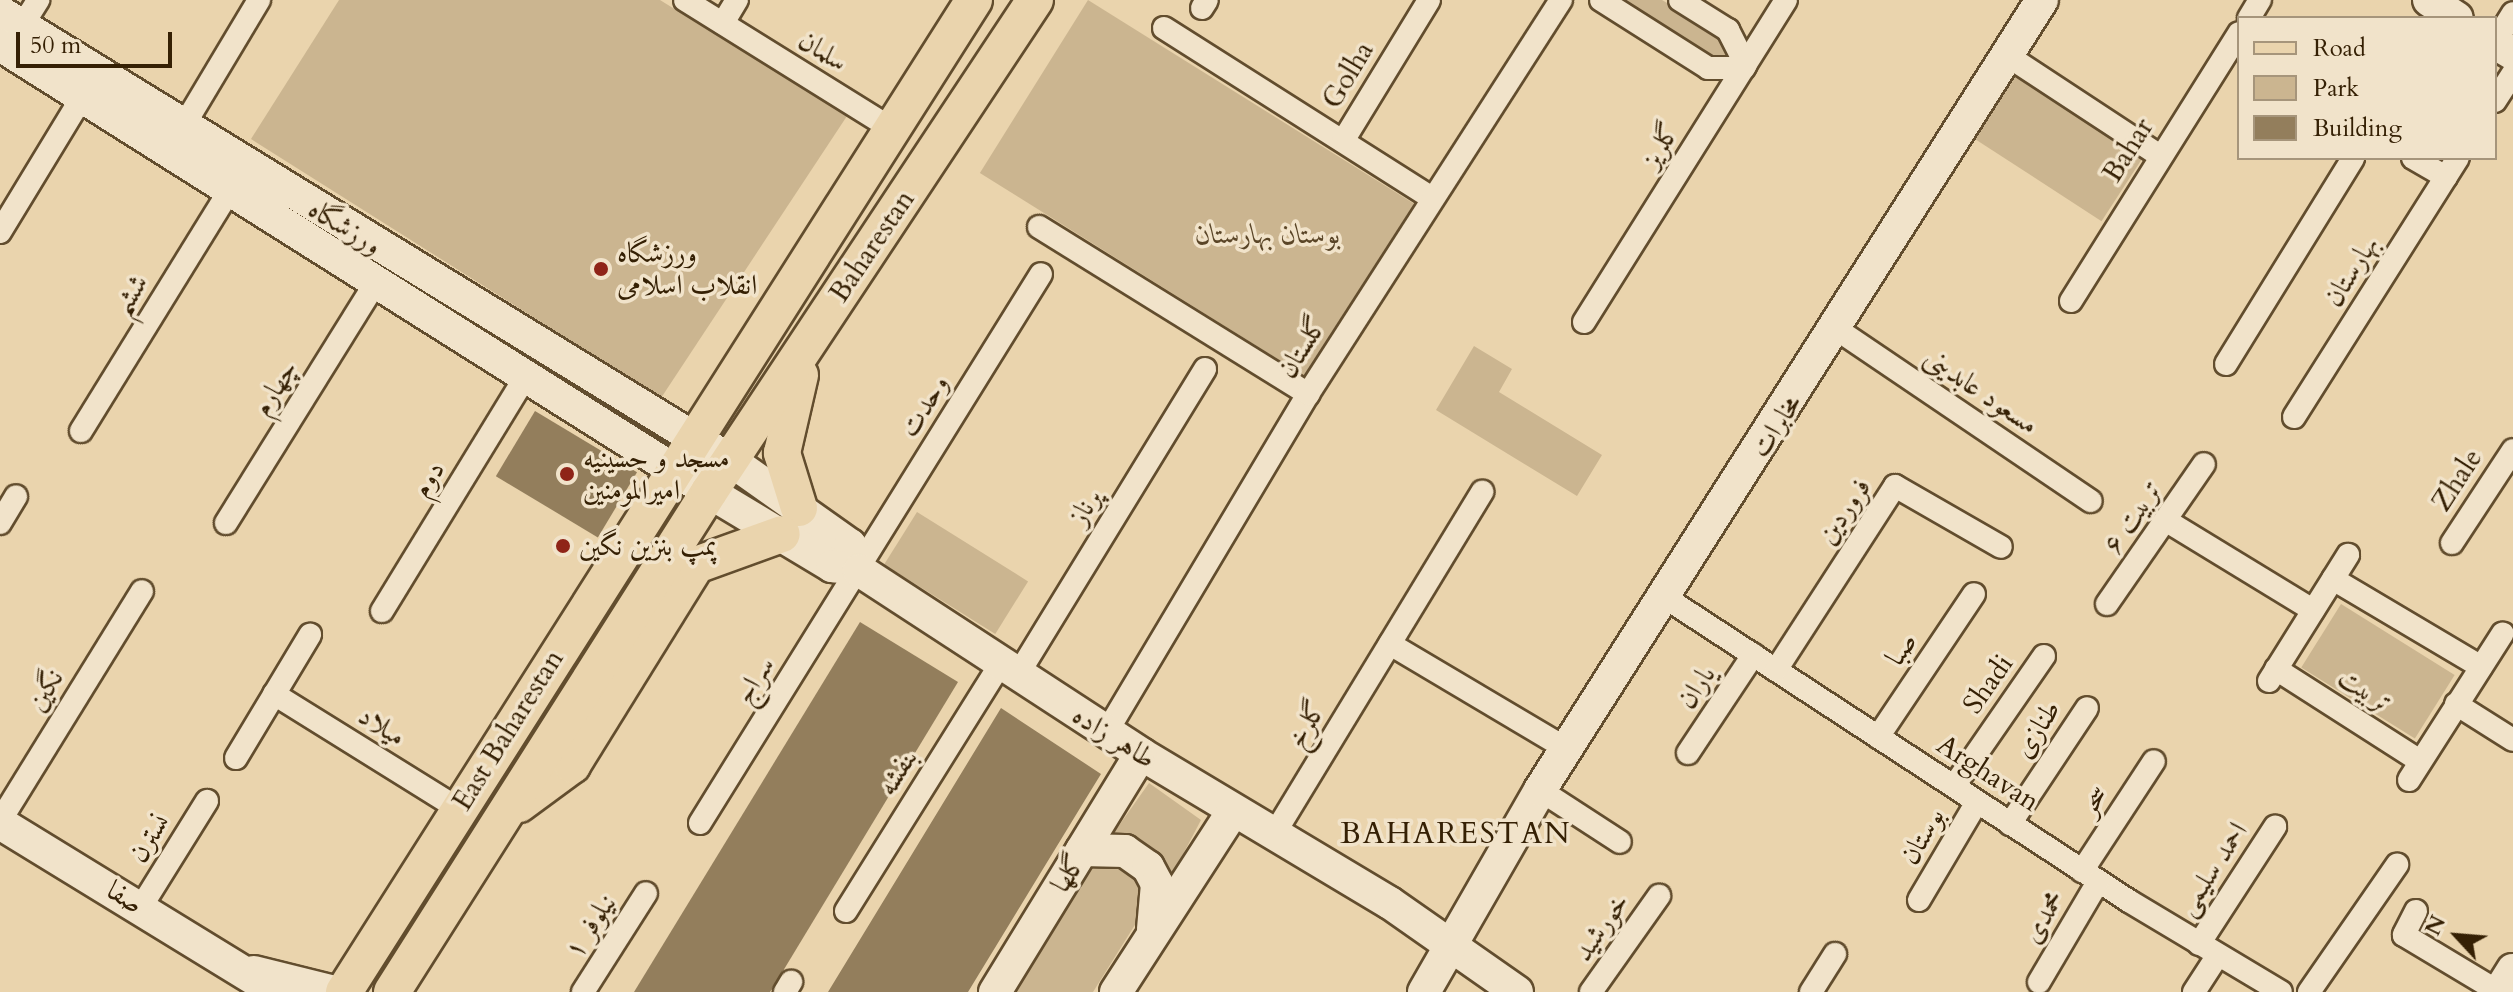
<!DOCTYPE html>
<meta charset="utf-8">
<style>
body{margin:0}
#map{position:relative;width:2513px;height:992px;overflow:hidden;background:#ead4ad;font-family:Cardo,Amiri,serif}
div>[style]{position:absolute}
.green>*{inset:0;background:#cbb590;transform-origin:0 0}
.building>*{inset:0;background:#937e5c;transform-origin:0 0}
.roads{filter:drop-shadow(2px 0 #624d2e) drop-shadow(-2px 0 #624d2e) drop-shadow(0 2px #624d2e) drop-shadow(0 -2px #624d2e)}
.street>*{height:22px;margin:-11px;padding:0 11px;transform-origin:11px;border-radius:11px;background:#f1e3ca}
.secondary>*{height:32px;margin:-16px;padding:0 16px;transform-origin:16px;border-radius:16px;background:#f1e3ca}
.primary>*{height:36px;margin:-18px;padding:0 18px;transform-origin:18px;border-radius:18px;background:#ead4ad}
.dots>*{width:22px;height:22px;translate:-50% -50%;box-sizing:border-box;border:4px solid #f1e3ca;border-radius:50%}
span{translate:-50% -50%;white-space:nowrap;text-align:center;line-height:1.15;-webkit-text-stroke:7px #f1e3ca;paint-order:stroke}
.street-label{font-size:28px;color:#352004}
.park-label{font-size:28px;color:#5a4527;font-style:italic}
.poi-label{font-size:28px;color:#352004}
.left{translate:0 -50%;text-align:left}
.neighbourhood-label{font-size:30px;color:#352004;letter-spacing:2px}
.legend{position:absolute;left:2237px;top:16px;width:260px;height:144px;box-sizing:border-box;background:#f1e3ca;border:2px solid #a6957b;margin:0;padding:10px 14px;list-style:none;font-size:24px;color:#352004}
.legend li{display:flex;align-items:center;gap:16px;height:40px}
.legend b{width:40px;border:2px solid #a6957b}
.north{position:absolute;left:2417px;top:896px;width:80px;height:80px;-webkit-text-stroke:6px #f1e3ca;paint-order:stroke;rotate:296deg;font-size:22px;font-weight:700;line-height:32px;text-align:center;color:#352004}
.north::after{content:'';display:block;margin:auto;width:28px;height:36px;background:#352004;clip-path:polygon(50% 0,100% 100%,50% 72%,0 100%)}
.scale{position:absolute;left:16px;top:32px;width:156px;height:36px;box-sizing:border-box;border:4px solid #352004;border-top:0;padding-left:10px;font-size:24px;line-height:28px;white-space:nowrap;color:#352004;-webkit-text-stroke:6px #f1e3ca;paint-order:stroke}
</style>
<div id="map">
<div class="green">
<i style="clip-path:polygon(339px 0,660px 0,847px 116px,661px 398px,251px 139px)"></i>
<i style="left:1088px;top:0;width:385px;height:204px;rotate:32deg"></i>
<i style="clip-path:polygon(1621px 0,1662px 0,1721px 35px,1729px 55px,1711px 57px)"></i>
<i style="left:2019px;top:71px;width:151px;height:81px;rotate:33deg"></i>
<i style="clip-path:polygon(1474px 346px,1512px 369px,1499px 392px,1602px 455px,1577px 496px,1436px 410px)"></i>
<i style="left:917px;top:512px;width:131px;height:62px;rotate:32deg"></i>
<i style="left:2341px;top:604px;width:134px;height:75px;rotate:32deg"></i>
<i style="clip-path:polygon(1149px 783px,1201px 820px,1169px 881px,1139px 845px,1113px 834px)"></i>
<i style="clip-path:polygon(1099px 856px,1136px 876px,1144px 900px,1138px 920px,1093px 992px,1014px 992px)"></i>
</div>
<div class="building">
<i style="left:535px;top:411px;width:119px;height:76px;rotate:31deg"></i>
<i style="clip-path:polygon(860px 622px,958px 682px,783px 971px,770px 992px,634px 992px)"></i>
<i style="clip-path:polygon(1001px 708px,1101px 774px,1085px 800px,968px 992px,828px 992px)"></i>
</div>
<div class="roads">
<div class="street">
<i style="left:685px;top:0;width:240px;rotate:31.9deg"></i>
<i style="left:1601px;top:0;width:127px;rotate:32.4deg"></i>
<i style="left:1708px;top:68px;width:36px"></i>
<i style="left:1680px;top:0;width:57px;rotate:32deg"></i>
<i style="left:1728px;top:30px;width:39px;rotate:63deg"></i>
<i style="left:1202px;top:8px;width:9px;rotate:-58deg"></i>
<i style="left:2249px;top:18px;width:21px;rotate:-59deg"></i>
<i style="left:723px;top:23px;width:27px;rotate:-59deg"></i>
<i style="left:22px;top:26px;width:31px;rotate:-58deg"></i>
<i style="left:1164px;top:28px;width:317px;rotate:32.4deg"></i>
<i style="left:2495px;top:42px;width:34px;rotate:-58deg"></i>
<i style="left:2008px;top:56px;width:181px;rotate:33.3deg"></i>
<i style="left:2495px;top:101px;width:33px;rotate:-57deg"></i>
<i style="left:183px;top:127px;width:148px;rotate:-59.1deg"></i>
<i style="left:1343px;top:141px;width:165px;rotate:-58.6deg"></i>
<i style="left:2413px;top:158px;width:38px;rotate:30deg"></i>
<i style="left:1039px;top:227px;width:317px;rotate:31.8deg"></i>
<i style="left:0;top:232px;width:158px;rotate:-58.7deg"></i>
<i style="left:2071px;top:301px;width:316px;rotate:-57.9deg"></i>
<i style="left:1584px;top:322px;width:380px;rotate:-57.9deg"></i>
<i style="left:1838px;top:330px;width:305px;rotate:34.1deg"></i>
<i style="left:2226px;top:364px;width:242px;rotate:-58.3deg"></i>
<i style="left:2294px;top:417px;width:307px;rotate:-57.7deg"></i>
<i style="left:81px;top:431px;width:282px;rotate:-58.3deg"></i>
<i style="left:2167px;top:521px;width:171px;rotate:31.4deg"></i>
<i style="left:0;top:523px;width:31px;rotate:-59deg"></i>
<i style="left:226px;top:523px;width:282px;rotate:-58.1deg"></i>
<i style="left:2452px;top:543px;width:111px;rotate:-56.7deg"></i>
<i style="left:2333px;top:579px;width:172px;rotate:30.7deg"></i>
<i style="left:1666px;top:598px;width:553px;rotate:33.2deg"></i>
<i style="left:2129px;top:901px;width:177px;rotate:30.9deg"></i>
<i style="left:2107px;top:604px;width:170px;rotate:-55.3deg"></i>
<i style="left:382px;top:611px;width:273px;rotate:-58.5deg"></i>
<i style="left:1390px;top:644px;width:206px;rotate:30.7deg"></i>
<i style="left:2276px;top:669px;width:171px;rotate:32.6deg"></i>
<i style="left:1776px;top:670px;width:219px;rotate:-57.1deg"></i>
<i style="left:1895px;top:486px;width:122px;rotate:29.9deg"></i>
<i style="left:1017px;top:676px;width:360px;rotate:-58.5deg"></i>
<i style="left:2269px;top:681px;width:149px;rotate:-57.9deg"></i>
<i style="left:274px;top:694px;width:218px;rotate:31.9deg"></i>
<i style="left:2456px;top:704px;width:67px;rotate:32.3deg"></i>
<i style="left:1106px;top:733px;width:395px;rotate:-59.2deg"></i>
<i style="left:1308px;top:394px;width:468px;rotate:-57.3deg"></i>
<i style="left:1878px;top:737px;width:172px;rotate:-56.1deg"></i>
<i style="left:1688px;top:753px;width:118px;rotate:-56.4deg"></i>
<i style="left:236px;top:758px;width:144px;rotate:-59deg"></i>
<i style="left:2409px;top:780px;width:174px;rotate:-57.4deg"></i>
<i style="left:1954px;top:786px;width:158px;rotate:-55.3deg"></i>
<i style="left:1540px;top:790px;width:95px;rotate:33deg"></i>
<i style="left:0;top:821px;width:270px;rotate:-58.3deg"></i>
<i style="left:700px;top:823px;width:646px;rotate:-58.15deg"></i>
<i style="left:2010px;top:824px;width:139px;rotate:-56.4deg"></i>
<i style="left:1273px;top:836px;width:403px;rotate:-58.7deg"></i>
<i style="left:2082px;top:871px;width:131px;rotate:-56.8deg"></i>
<i style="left:1919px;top:900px;width:114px;rotate:-59.4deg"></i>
<i style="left:141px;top:907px;width:125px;rotate:-58.1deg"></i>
<i style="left:846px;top:911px;width:290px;rotate:-58deg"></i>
<i style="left:2416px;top:911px;width:27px;rotate:117deg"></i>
<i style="left:2404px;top:935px;width:111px;rotate:31deg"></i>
<i style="left:2199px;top:944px;width:140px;rotate:-57deg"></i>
<i style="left:2039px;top:982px;width:116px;rotate:-59.5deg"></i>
<i style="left:583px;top:992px;width:117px;rotate:-57.5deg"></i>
<i style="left:785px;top:992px;width:12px;rotate:-59deg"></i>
<i style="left:1591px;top:992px;width:118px;rotate:-54.7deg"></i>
<i style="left:1811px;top:992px;width:45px;rotate:-57.7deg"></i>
<i style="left:2194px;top:992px;width:44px;rotate:-57deg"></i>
<i style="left:2309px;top:992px;width:155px;rotate:-55.3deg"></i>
</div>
<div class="secondary">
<i style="left:2429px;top:0;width:33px;rotate:33deg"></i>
<i style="left:0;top:12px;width:857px;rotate:31.54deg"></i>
<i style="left:730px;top:460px;width:147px;rotate:35.3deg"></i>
<i style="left:850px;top:545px;width:27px;rotate:70deg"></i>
<i style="left:2495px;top:43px;width:21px;rotate:31deg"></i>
<i style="left:0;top:45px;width:838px;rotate:32.23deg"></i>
<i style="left:709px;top:492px;width:144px;rotate:31deg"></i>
<i style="left:832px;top:566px;width:27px;rotate:8deg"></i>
<i style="left:859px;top:570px;width:337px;rotate:33.1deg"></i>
<i style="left:1141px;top:754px;width:290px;rotate:30.9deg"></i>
<i style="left:1390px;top:903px;width:155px;rotate:35deg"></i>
<i style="left:0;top:823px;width:324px;rotate:31.5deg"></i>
<i style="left:1082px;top:850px;width:43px;rotate:1.3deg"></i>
<i style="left:1125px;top:851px;width:28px;rotate:35deg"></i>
<i style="left:1148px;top:867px;width:19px;rotate:62deg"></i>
<i style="left:1157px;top:884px;width:45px;rotate:95.1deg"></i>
<i style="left:254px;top:972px;width:82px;rotate:14deg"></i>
<i style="left:995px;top:992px;width:279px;rotate:-58.5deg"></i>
<i style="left:1116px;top:992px;width:216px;rotate:-57.1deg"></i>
<i style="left:1424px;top:992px;width:233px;rotate:-60.1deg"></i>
<i style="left:1540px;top:790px;width:936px;rotate:-57.57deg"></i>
<i style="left:2499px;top:992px;width:26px;rotate:-58deg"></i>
</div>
<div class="primary">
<i style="left:799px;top:508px;width:58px;rotate:-107.2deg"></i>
<i style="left:782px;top:453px;width:80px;rotate:-77deg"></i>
<i style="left:519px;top:804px;width:66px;rotate:-36.3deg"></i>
<i style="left:572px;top:765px;width:235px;rotate:-58.2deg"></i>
<i style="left:696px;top:565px;width:91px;rotate:-19.8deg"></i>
<i style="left:344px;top:992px;width:1175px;rotate:-57.58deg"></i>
<i style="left:392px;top:992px;width:592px;rotate:-57.63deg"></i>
<i style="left:709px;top:492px;width:590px;rotate:-56.47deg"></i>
</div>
</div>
<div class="dots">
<i style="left:601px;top:269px;background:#8f2418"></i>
<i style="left:567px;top:474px;background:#8f2418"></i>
<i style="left:563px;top:546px;background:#8f2418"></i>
</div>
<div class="street-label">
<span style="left:823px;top:51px;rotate:32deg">سلمان</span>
<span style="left:1348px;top:75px;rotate:-59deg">Golha</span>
<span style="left:1660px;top:145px;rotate:-58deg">گلریز</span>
<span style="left:2128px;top:150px;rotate:-58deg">Bahar</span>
<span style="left:345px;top:227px;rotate:31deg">ورزشگاه</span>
<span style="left:872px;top:246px;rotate:-56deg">Baharestan</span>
<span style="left:2351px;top:271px;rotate:-58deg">بهارستان</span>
<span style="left:130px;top:295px;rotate:-58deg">ششم</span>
<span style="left:1302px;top:347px;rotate:-58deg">گلستان</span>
<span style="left:275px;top:388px;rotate:-58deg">چهارم</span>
<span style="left:1981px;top:391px;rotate:34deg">مسعود عابدینی</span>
<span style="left:924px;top:406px;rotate:-59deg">وحدت</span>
<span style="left:1776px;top:426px;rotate:-57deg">مخابرات</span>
<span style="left:428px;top:479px;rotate:-58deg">دوم</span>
<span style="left:2457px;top:480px;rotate:-57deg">Zhale</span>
<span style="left:1085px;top:507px;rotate:-59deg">پرناز</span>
<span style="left:1844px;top:511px;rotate:-56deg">فروردین</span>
<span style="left:2132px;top:517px;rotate:-55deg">تربیت ۶</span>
<span style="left:1901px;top:649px;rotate:-56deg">صبا</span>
<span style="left:754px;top:680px;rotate:-58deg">سراج</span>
<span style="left:1988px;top:684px;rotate:-55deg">Shadi</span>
<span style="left:1696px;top:687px;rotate:-56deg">یاران</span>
<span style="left:45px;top:690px;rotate:-58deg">نگین</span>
<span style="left:2365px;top:690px;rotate:33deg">تربیت</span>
<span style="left:1306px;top:724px;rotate:-59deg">گلرخ</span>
<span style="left:382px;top:726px;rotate:32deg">میلاد</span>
<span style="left:2037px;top:729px;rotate:-57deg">طنازی</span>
<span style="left:508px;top:730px;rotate:-58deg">East Baharestan</span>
<span style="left:1114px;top:737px;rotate:32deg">طاهر زاده</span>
<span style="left:897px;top:772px;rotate:-58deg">بنفشه</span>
<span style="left:1988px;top:773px;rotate:33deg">Arghavan</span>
<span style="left:2093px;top:800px;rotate:-57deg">سحر</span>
<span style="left:1922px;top:836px;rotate:-60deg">بوستان</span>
<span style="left:149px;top:838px;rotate:-58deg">نسترن</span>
<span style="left:2212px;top:869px;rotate:-57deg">احمد سلیمی</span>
<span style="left:1068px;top:873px;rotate:-58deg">گلها</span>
<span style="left:125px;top:897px;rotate:31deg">صفا</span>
<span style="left:2043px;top:917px;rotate:-59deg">محمدی</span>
<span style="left:590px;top:926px;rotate:-57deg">نیلوفر ۱</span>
<span style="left:1601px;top:927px;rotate:-55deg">خورشید</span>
</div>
<div class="park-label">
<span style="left:1268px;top:234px">بوستان بهارستان</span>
</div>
<div class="poi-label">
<span class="left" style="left:617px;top:269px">ورزشگاه<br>انقلاب اسلامی</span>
<span class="left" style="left:583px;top:474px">مسجد و حسینیه<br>امیرالمومنین</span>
<span class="left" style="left:579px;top:546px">پمپ بنزین نگین</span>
</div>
<div class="neighbourhood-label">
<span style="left:1456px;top:834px">BAHARESTAN</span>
</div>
<ul class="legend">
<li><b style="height:10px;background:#ead4ad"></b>Road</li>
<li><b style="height:22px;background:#cbb590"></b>Park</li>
<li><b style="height:22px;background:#937e5c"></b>Building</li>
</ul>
<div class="north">N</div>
<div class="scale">50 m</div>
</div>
